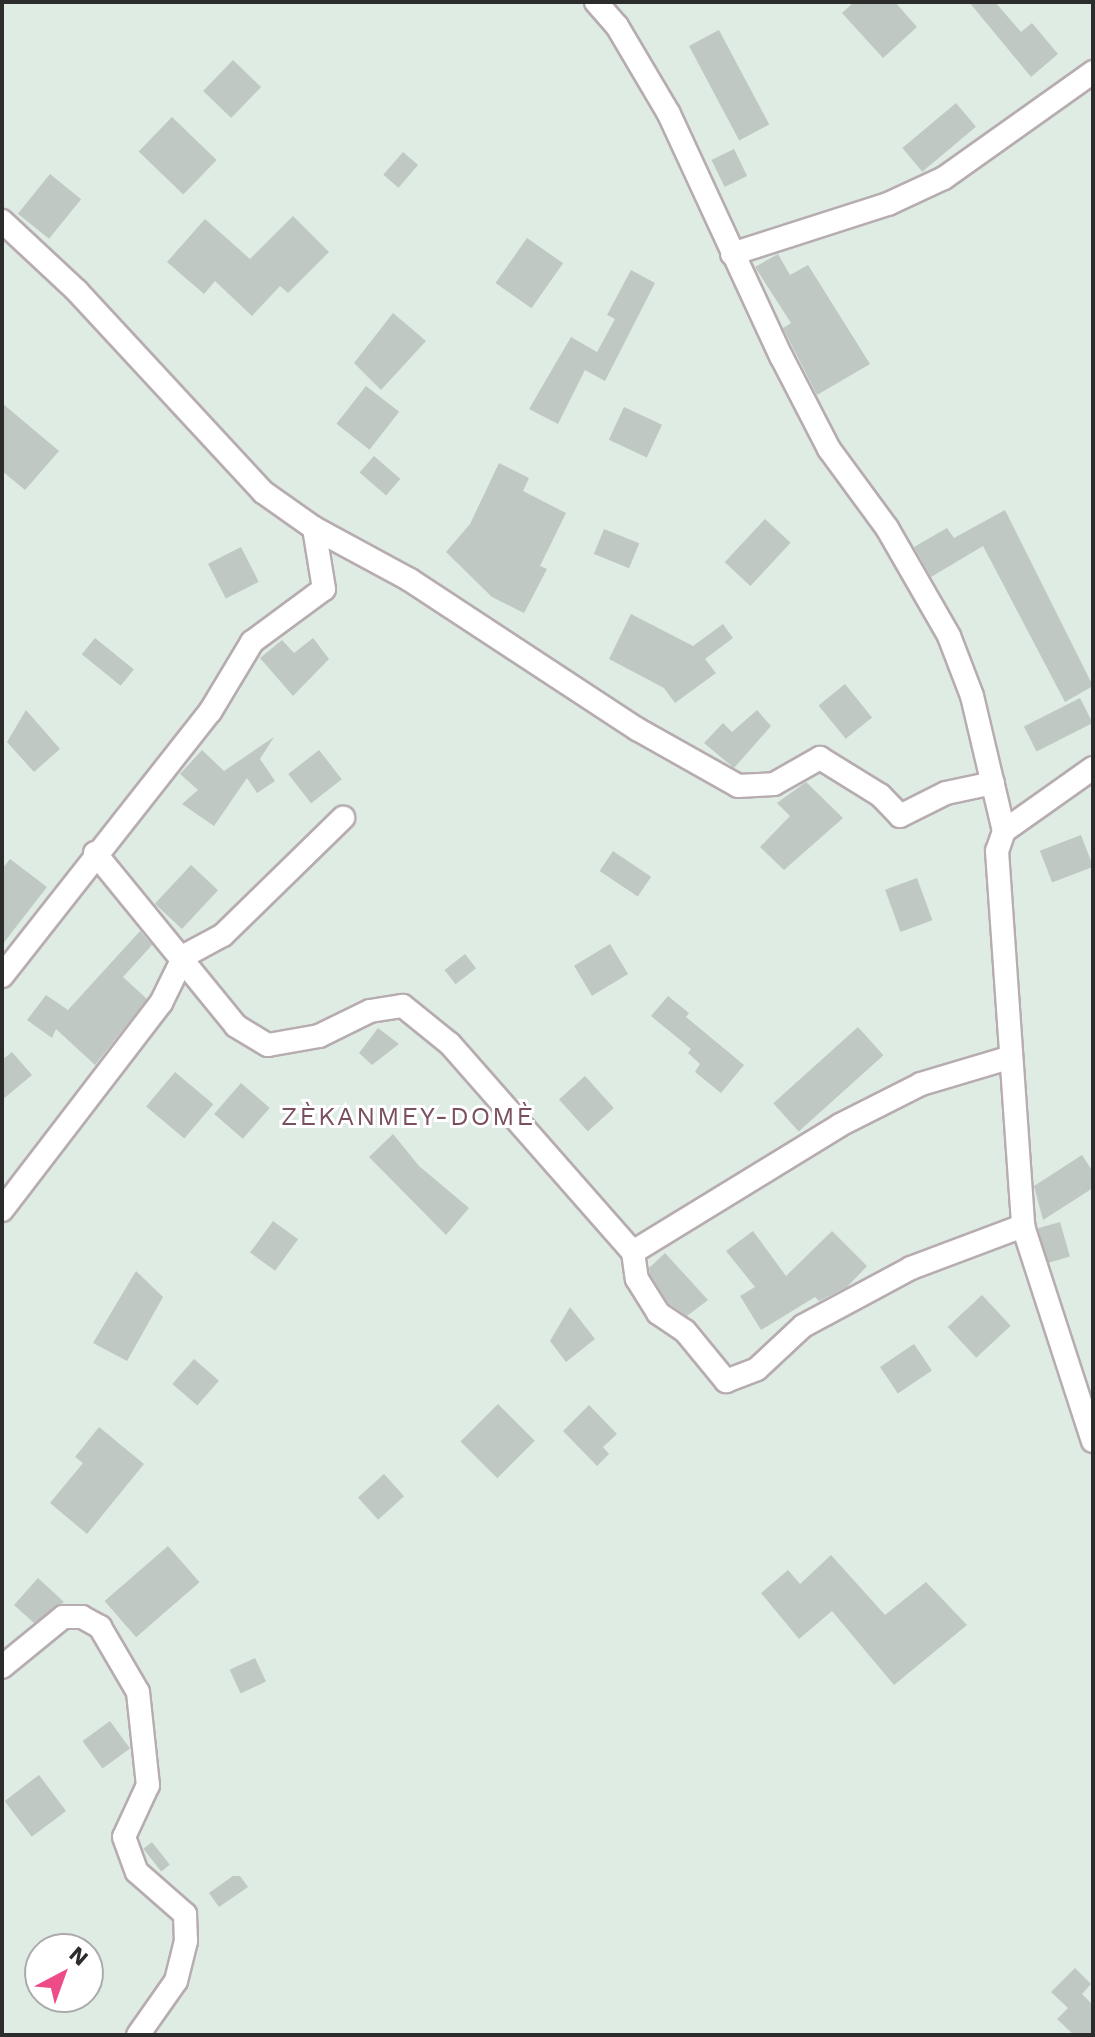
<!DOCTYPE html>
<meta charset="utf-8">
<style>
body{margin:0}
#map{position:relative;width:1095px;height:2037px;overflow:hidden;background:#dfece4;font-family:"Work Sans",sans-serif}
div>[style]{position:absolute}
.building>*{inset:0;background:#bfc8c2;transform-origin:0 0}
.roads{filter:drop-shadow(2px 0 #b7acb0) drop-shadow(-2px 0 #b7acb0) drop-shadow(0 2px #b7acb0) drop-shadow(0 -2px #b7acb0)}
.minor>*{height:22px;margin:-11px;padding:0 11px;transform-origin:11px;border-radius:11px;background:#fff}
span{translate:-50% -50%;white-space:nowrap;text-align:center;line-height:1.15;-webkit-text-stroke:6px #fff;paint-order:stroke}
.quarter-label{font-size:26px;color:#7a4f5f;letter-spacing:2px}
.frame{position:absolute;inset:0;border:4px solid #2c2c2c;pointer-events:none}
.north{position:absolute;left:24px;top:1933px;width:80px;height:80px;box-sizing:border-box;background:#fff;border:2px solid #ababab;border-radius:50%;rotate:41deg;font-size:22px;font-weight:700;line-height:32px;text-align:center;color:#2c2c2c}
.north::after{content:'';display:block;margin:auto;width:28px;height:36px;background:#ed4c88;clip-path:polygon(50% 0,100% 100%,50% 72%,0 100%)}
</style>
<div id="map">
<div class="building">
<i style="clip-path:polygon(854px 2px,895px 2px,917px 27px,883px 58px,842px 13px)"></i>
<i style="clip-path:polygon(969px 2px,995px 2px,1021px 32px,1032px 23px,1058px 54px,1031px 77px)"></i>
<i style="left:719px;top:30px;width:107px;height:34px;rotate:62deg"></i>
<i style="left:233px;top:60px;width:39px;height:43px;rotate:44deg"></i>
<i style="left:956px;top:103px;width:31px;height:70px;rotate:50deg"></i>
<i style="left:172px;top:117px;width:62px;height:48px;rotate:44deg"></i>
<i style="left:734px;top:149px;width:30px;height:25px;rotate:64deg"></i>
<i style="left:403px;top:152px;width:20px;height:30px;rotate:41deg"></i>
<i style="left:50px;top:174px;width:40px;height:51px;rotate:39deg"></i>
<i style="clip-path:polygon(293px 216px,329px 252px,288px 293px,280px 286px,252px 316px,215px 281px,204px 294px,167px 262px,205px 219px,250px 259px)"></i>
<i style="left:527px;top:238px;width:44px;height:55px;rotate:35deg"></i>
<i style="clip-path:polygon(778px 254px,790px 275px,808px 265px,870px 364px,817px 395px,783px 328px,791px 323px,755px 267px)"></i>
<i style="clip-path:polygon(631px 270px,655px 283px,605px 381px,585px 370px,558px 424px,529px 409px,571px 337px,597px 352px,615px 319px,607px 315px)"></i>
<i style="clip-path:polygon(393px 313px,426px 341px,381px 390px,354px 363px)"></i>
<i style="left:366px;top:386px;width:42px;height:48px;rotate:38deg"></i>
<i style="clip-path:polygon(2px 403px,59px 451px,25px 490px,2px 471px)"></i>
<i style="left:624px;top:407px;width:42px;height:36px;rotate:25deg"></i>
<i style="left:374px;top:456px;width:35px;height:22px;rotate:41deg"></i>
<i style="clip-path:polygon(499px 463px,529px 478px,523px 491px,566px 513px,540px 566px,547px 569px,524px 613px,492px 597px,446px 552px,470px 524px)"></i>
<i style="clip-path:polygon(1005px 510px,1093px 686px,1065px 702px,983px 546px,931px 577px,914px 547px,947px 528px,954px 538px)"></i>
<i style="left:765px;top:519px;width:35px;height:59px;rotate:43deg"></i>
<i style="left:604px;top:529px;width:38px;height:27px;rotate:22deg"></i>
<i style="left:241px;top:547px;width:39px;height:37px;rotate:63deg"></i>
<i style="clip-path:polygon(631px 614px,693px 646px,723px 624px,733px 638px,705px 659px,716px 673px,675px 703px,664px 688px,609px 659px)"></i>
<i style="left:95px;top:638px;width:50px;height:21px;rotate:39deg"></i>
<i style="clip-path:polygon(313px 638px,329px 659px,293px 696px,260px 658px,282px 640px,294px 653px)"></i>
<i style="left:845px;top:684px;width:43px;height:34px;rotate:51deg"></i>
<i style="left:1080px;top:698px;width:28px;height:63px;rotate:63deg"></i>
<i style="clip-path:polygon(26px 710px,60px 749px,34px 772px,7px 742px)"></i>
<i style="clip-path:polygon(757px 710px,771px 726px,734px 768px,704px 743px,723px 723px,732px 732px)"></i>
<i style="clip-path:polygon(274px 737px,260px 759px,275px 781px,257px 793px,247px 778px,214px 826px,182px 804px,198px 790px,180px 774px,202px 750px,224px 771px)"></i>
<i style="left:319px;top:750px;width:37px;height:39px;rotate:52deg"></i>
<i style="clip-path:polygon(806px 782px,843px 818px,784px 870px,760px 847px,790px 816px,777px 803px)"></i>
<i style="left:1081px;top:835px;width:34px;height:44px;rotate:69deg"></i>
<i style="left:613px;top:851px;width:46px;height:24px;rotate:34deg"></i>
<i style="clip-path:polygon(10px 859px,47px 887px,2px 945px,2px 869px)"></i>
<i style="left:191px;top:865px;width:37px;height:53px;rotate:43deg"></i>
<i style="left:917px;top:878px;width:45px;height:34px;rotate:70deg"></i>
<i style="clip-path:polygon(140px 931px,152px 945px,123px 977px,147px 999px,95px 1065px,56px 1029px,52px 1038px,27px 1020px,46px 995px,68px 1010px)"></i>
<i style="left:610px;top:944px;width:35px;height:42px;rotate:59deg"></i>
<i style="left:465px;top:954px;width:18px;height:26px;rotate:52deg"></i>
<i style="clip-path:polygon(668px 996px,689px 1013px,686px 1017px,744px 1065px,721px 1093px,695px 1072px,700px 1064px,688px 1053px,691px 1049px,651px 1016px)"></i>
<i style="left:858px;top:1027px;width:38px;height:114px;rotate:48deg"></i>
<i style="clip-path:polygon(378px 1028px,399px 1044px,372px 1065px,359px 1053px)"></i>
<i style="clip-path:polygon(12px 1052px,32px 1075px,2px 1100px,2px 1060px)"></i>
<i style="left:175px;top:1072px;width:50px;height:45px;rotate:40deg"></i>
<i style="left:585px;top:1076px;width:43px;height:35px;rotate:48deg"></i>
<i style="left:241px;top:1083px;width:38px;height:41px;rotate:41deg"></i>
<i style="clip-path:polygon(393px 1134px,419px 1166px,469px 1208px,446px 1235px,369px 1157px)"></i>
<i style="clip-path:polygon(1082px 1155px,1093px 1172px,1093px 1188px,1043px 1220px,1034px 1186px)"></i>
<i style="left:273px;top:1221px;width:31px;height:39px;rotate:36deg"></i>
<i style="left:1060px;top:1222px;width:36px;height:23px;rotate:74deg"></i>
<i style="clip-path:polygon(753px 1231px,786px 1276px,832px 1231px,867px 1266px,847px 1287px,819px 1301px,815px 1297px,761px 1330px,740px 1296px,755px 1287px,726px 1251px)"></i>
<i style="clip-path:polygon(665px 1253px,708px 1300px,687px 1316px,668px 1303px,650px 1274px,649px 1268px)"></i>
<i style="clip-path:polygon(136px 1271px,163px 1297px,127px 1361px,93px 1343px)"></i>
<i style="left:982px;top:1295px;width:42px;height:47px;rotate:47deg"></i>
<i style="clip-path:polygon(570px 1307px,595px 1339px,566px 1362px,550px 1341px)"></i>
<i style="left:914px;top:1344px;width:32px;height:41px;rotate:56deg"></i>
<i style="left:194px;top:1359px;width:33px;height:33px;rotate:41deg"></i>
<i style="left:498px;top:1404px;width:52px;height:53px;rotate:45deg"></i>
<i style="clip-path:polygon(589px 1405px,617px 1434px,603px 1447px,609px 1454px,597px 1466px,563px 1431px)"></i>
<i style="clip-path:polygon(99px 1427px,144px 1464px,87px 1534px,50px 1503px,83px 1463px,75px 1457px)"></i>
<i style="left:384px;top:1474px;width:30px;height:35px;rotate:48deg"></i>
<i style="left:168px;top:1546px;width:48px;height:84px;rotate:49deg"></i>
<i style="clip-path:polygon(831px 1555px,885px 1615px,926px 1582px,967px 1625px,894px 1685px,832px 1611px,799px 1639px,761px 1593px,788px 1570px,800px 1584px)"></i>
<i style="clip-path:polygon(38px 1578px,64px 1602px,34px 1623px,14px 1605px)"></i>
<i style="left:255px;top:1658px;width:26px;height:28px;rotate:65deg"></i>
<i style="left:110px;top:1721px;width:34px;height:34px;rotate:54deg"></i>
<i style="left:39px;top:1775px;width:45px;height:43px;rotate:53deg"></i>
<i style="left:152px;top:1842px;width:29px;height:11px;rotate:52deg"></i>
<i style="clip-path:polygon(233px 1876px,240px 1876px,248px 1887px,219px 1907px,209px 1893px)"></i>
<i style="clip-path:polygon(1075px 1968px,1091px 1984px,1082px 1994px,1093px 2005px,1093px 2035px,1074px 2035px,1057px 2019px,1068px 2008px,1051px 1992px)"></i>
</div>
<div class="roads">
<div class="minor">
<i style="left:596px;top:2px;width:32px;rotate:49deg"></i>
<i style="left:617px;top:26px;width:102px;rotate:59.4deg"></i>
<i style="left:669px;top:114px;width:267px;rotate:65.2deg"></i>
<i style="left:781px;top:356px;width:105px;rotate:62.7deg"></i>
<i style="left:829px;top:449px;width:98px;rotate:53.7deg"></i>
<i style="left:887px;top:528px;width:125px;rotate:60.1deg"></i>
<i style="left:949px;top:636px;width:64px;rotate:69deg"></i>
<i style="left:972px;top:696px;width:139px;rotate:76.7deg"></i>
<i style="left:1004px;top:831px;width:21px;rotate:109deg"></i>
<i style="left:997px;top:851px;width:376px;rotate:86deg"></i>
<i style="left:1023px;top:1226px;width:226px;rotate:72deg"></i>
<i style="left:2px;top:221px;width:103px;rotate:43deg"></i>
<i style="left:77px;top:291px;width:274px;rotate:47.2deg"></i>
<i style="left:263px;top:492px;width:62px;rotate:35.2deg"></i>
<i style="left:314px;top:528px;width:109px;rotate:28.4deg"></i>
<i style="left:410px;top:580px;width:272px;rotate:33.3deg"></i>
<i style="left:637px;top:729px;width:116px;rotate:29.4deg"></i>
<i style="left:738px;top:786px;width:36px;rotate:-3deg"></i>
<i style="left:774px;top:784px;width:53px;rotate:-29.5deg"></i>
<i style="left:820px;top:758px;width:70px;rotate:31.7deg"></i>
<i style="left:880px;top:795px;width:29px;rotate:46deg"></i>
<i style="left:900px;top:816px;width:51px;rotate:-26.6deg"></i>
<i style="left:946px;top:793px;width:48px;rotate:-12deg"></i>
<i style="left:732px;top:254px;width:164px;rotate:-17.8deg"></i>
<i style="left:888px;top:204px;width:62px;rotate:-24.9deg"></i>
<i style="left:944px;top:178px;width:183px;rotate:-35.4deg"></i>
<i style="left:1004px;top:831px;width:109px;rotate:-35.3deg"></i>
<i style="left:95px;top:853px;width:223px;rotate:50.8deg"></i>
<i style="left:236px;top:1026px;width:37px;rotate:31deg"></i>
<i style="left:268px;top:1045px;width:52px;rotate:-10deg"></i>
<i style="left:319px;top:1036px;width:57px;rotate:-26.1deg"></i>
<i style="left:370px;top:1011px;width:33px;rotate:-9deg"></i>
<i style="left:403px;top:1006px;width:60px;rotate:39deg"></i>
<i style="left:450px;top:1044px;width:277px;rotate:48.7deg"></i>
<i style="left:633px;top:1252px;width:27px;rotate:82deg"></i>
<i style="left:637px;top:1279px;width:40px;rotate:58deg"></i>
<i style="left:658px;top:1313px;width:32px;rotate:34deg"></i>
<i style="left:685px;top:1331px;width:65px;rotate:50.6deg"></i>
<i style="left:726px;top:1381px;width:33px;rotate:-21deg"></i>
<i style="left:757px;top:1369px;width:63px;rotate:-43.1deg"></i>
<i style="left:803px;top:1326px;width:123px;rotate:-28.2deg"></i>
<i style="left:911px;top:1268px;width:120px;rotate:-20.6deg"></i>
<i style="left:2px;top:976px;width:336px;rotate:-51.8deg"></i>
<i style="left:210px;top:712px;width:82px;rotate:-59deg"></i>
<i style="left:252px;top:642px;width:89px;rotate:-36.4deg"></i>
<i style="left:324px;top:589px;width:62px;rotate:-99.3deg"></i>
<i style="left:2px;top:1210px;width:261px;rotate:-52.5deg"></i>
<i style="left:161px;top:1003px;width:52px;rotate:-63.9deg"></i>
<i style="left:184px;top:956px;width:44px;rotate:-28.3deg"></i>
<i style="left:223px;top:935px;width:168px;rotate:-44.3deg"></i>
<i style="left:633px;top:1252px;width:243px;rotate:-31.5deg"></i>
<i style="left:840px;top:1125px;width:91px;rotate:-26.8deg"></i>
<i style="left:921px;top:1084px;width:91px;rotate:-16.6deg"></i>
<i style="left:2px;top:1667px;width:79px;rotate:-39.3deg"></i>
<i style="left:63px;top:1617px;width:19px"></i>
<i style="left:82px;top:1617px;width:21px;rotate:29deg"></i>
<i style="left:100px;top:1627px;width:75px;rotate:59.7deg"></i>
<i style="left:138px;top:1692px;width:94px;rotate:83.9deg"></i>
<i style="left:148px;top:1785px;width:57px;rotate:114.8deg"></i>
<i style="left:124px;top:1837px;width:37px;rotate:70deg"></i>
<i style="left:137px;top:1872px;width:64px;rotate:41.2deg"></i>
<i style="left:185px;top:1914px;width:27px;rotate:88deg"></i>
<i style="left:186px;top:1941px;width:41px;rotate:104deg"></i>
<i style="left:176px;top:1981px;width:66px;rotate:125.1deg"></i>
</div>
</div>
<div class="quarter-label">
<span style="left:408px;top:1117px">ZÈKANMEY-DOMÈ</span>
</div>
<div class="frame"></div>
<div class="north">N</div>
</div>
